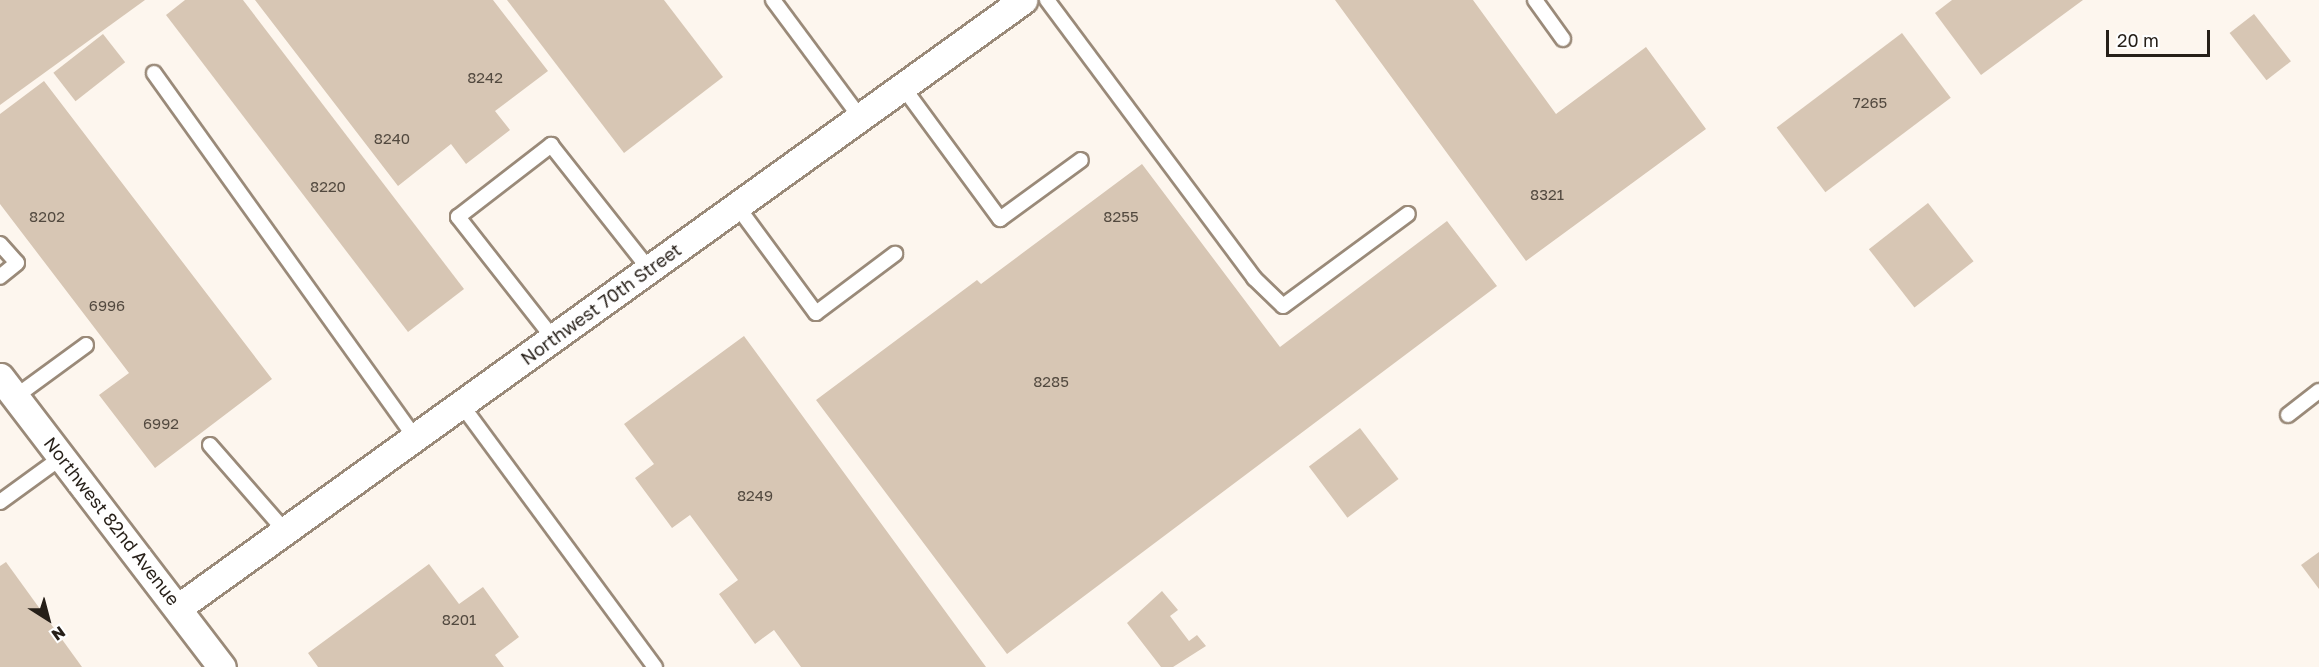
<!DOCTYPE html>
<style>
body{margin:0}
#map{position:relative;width:2319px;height:667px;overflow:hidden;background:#fdf6ee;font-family:"Golos Text",sans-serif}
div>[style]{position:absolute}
.building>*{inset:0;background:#d7c6b4;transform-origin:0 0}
.roads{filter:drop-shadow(2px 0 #9a8a79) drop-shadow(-2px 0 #9a8a79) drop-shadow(0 2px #9a8a79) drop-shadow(0 -2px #9a8a79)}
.lane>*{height:14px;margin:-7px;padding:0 7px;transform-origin:7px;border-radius:7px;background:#fff}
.street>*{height:27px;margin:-13.5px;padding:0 13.5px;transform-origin:13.5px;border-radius:13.5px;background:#fff}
span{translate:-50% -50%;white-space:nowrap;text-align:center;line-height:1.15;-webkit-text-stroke:6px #fff;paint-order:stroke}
.number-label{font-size:15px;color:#52493f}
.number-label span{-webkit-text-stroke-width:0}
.street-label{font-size:18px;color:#261f18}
.north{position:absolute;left:18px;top:589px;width:60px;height:60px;-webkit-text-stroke:4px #fff;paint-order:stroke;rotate:144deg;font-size:16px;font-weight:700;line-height:24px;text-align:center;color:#261f18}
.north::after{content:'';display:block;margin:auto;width:21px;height:27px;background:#261f18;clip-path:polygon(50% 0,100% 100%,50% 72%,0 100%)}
.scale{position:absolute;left:2106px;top:30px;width:104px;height:27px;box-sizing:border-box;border:3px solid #261f18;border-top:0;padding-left:8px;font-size:18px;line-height:21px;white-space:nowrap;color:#261f18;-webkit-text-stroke:4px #fff;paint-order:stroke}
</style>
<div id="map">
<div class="building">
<i style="clip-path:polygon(0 0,145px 0,0 105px)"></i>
<i style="clip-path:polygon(185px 0,243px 0,464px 289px,408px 332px,166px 15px)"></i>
<i style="clip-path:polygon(255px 0,493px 0,548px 71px,495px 111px,510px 130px,466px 164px,451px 144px,398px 186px)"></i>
<i style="clip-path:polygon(507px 0,664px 0,723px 77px,624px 153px)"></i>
<i style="clip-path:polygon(1335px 0,1473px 0,1556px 114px,1646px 47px,1706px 129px,1526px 261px)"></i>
<i style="clip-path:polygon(1952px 0,2083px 0,1981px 75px,1935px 13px)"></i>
<i style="left:2254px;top:14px;width:60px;height:31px;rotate:52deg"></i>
<i style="left:1902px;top:33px;width:81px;height:157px;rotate:53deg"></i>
<i style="left:103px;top:34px;width:36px;height:63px;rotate:52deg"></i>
<i style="clip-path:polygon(44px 81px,272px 379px,155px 468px,99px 395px,129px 373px,0 204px,0 114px)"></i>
<i style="clip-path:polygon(1142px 164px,1280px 347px,1447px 221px,1497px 286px,1007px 654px,816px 400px,977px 280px,981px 284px)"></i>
<i style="left:1928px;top:203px;width:74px;height:75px;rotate:52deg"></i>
<i style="clip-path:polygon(744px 336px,986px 667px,801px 667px,774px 630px,755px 644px,719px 594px,738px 580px,690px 515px,672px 528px,635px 478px,654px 464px,624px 424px)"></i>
<i style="left:1360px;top:428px;width:64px;height:64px;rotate:53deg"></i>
<i style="clip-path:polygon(2319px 552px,2319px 589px,2301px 565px)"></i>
<i style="clip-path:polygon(6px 562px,82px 667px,0 667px,0 566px)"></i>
<i style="clip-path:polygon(429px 564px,459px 604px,483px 587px,519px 637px,495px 655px,504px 667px,318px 667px,308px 653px)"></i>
<i style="clip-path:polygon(1162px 591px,1178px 610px,1170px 616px,1189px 641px,1197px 635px,1206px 646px,1173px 667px,1161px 667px,1127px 623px)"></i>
</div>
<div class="roads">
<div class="lane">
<i style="left:773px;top:0;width:146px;rotate:53.4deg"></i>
<i style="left:1047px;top:0;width:347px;rotate:53.3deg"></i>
<i style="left:1254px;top:278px;width:40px;rotate:44deg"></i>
<i style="left:1283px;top:306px;width:155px;rotate:-36.4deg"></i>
<i style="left:1535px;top:0;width:48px;rotate:54.3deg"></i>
<i style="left:154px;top:73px;width:448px;rotate:54.4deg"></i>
<i style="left:903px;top:87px;width:164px;rotate:53.7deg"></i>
<i style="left:1000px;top:219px;width:100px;rotate:-36.1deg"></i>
<i style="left:737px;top:206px;width:133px;rotate:53.6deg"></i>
<i style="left:816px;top:313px;width:99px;rotate:-36.8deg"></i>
<i style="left:0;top:244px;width:25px;rotate:48deg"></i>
<i style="left:17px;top:263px;width:22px;rotate:141deg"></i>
<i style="left:553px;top:338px;width:154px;rotate:-128.1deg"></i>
<i style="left:458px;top:217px;width:118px;rotate:-37.7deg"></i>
<i style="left:551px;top:145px;width:158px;rotate:51.7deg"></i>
<i style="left:15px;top:397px;width:88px;rotate:-36.2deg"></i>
<i style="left:461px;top:404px;width:327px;rotate:53.6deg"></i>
<i style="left:2288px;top:415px;width:39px;rotate:-38deg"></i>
<i style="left:210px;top:445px;width:114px;rotate:48.9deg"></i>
<i style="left:0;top:502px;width:77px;rotate:-36deg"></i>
</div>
<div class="street">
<i style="left:0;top:377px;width:365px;rotate:52.6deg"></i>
<i style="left:179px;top:607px;width:1040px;rotate:-35.72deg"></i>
</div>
</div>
<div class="number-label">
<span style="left:485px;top:78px">8242</span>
<span style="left:1870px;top:103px">7265</span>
<span style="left:392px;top:139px">8240</span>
<span style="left:328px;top:187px">8220</span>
<span style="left:1547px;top:195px">8321</span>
<span style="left:47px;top:217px">8202</span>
<span style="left:1121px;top:217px">8255</span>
<span style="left:107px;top:306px">6996</span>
<span style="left:1051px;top:382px">8285</span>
<span style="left:161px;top:424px">6992</span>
<span style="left:755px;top:496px">8249</span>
<span style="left:459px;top:620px">8201</span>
</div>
<div class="street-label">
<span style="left:601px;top:304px;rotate:-36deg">Northwest 70th Street</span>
<span style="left:112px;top:521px;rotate:52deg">Northwest 82nd Avenue</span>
</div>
<div class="north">N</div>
<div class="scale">20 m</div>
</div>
